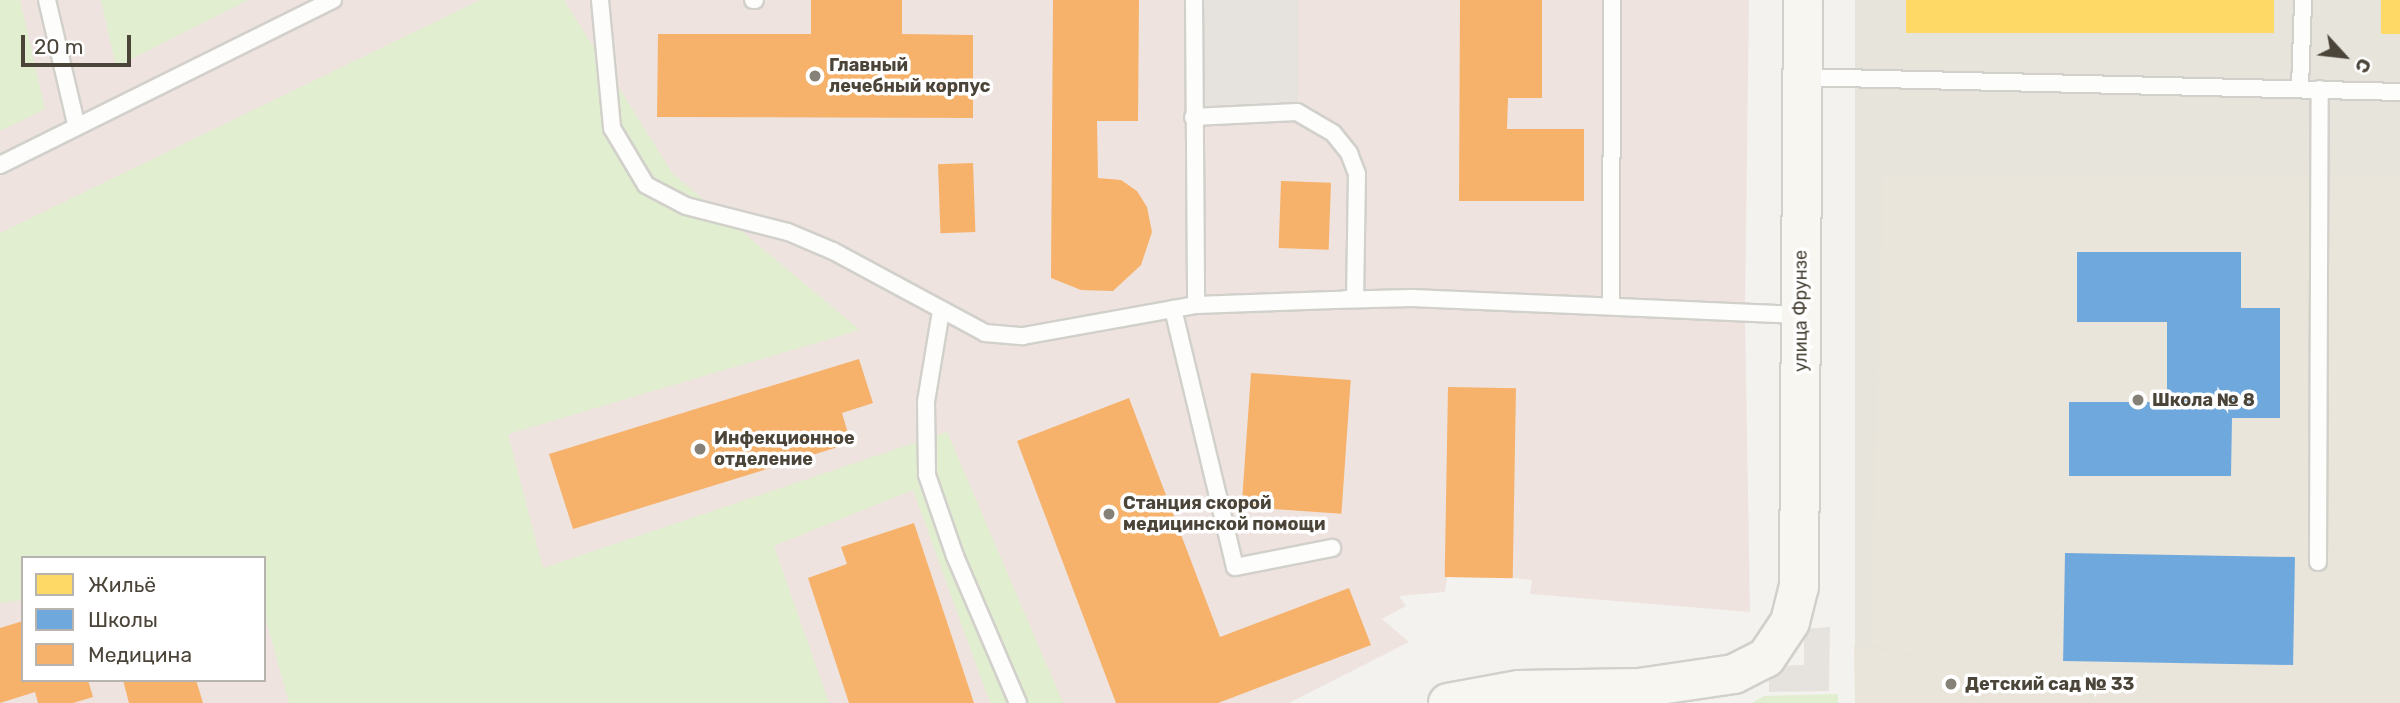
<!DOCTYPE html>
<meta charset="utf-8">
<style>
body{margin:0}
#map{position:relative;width:2400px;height:703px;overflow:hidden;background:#f4f2ee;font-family:Rubik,sans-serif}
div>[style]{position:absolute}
.residential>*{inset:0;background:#e7e4dc;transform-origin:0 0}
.education>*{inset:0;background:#eae5da}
.medical>*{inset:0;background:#eee3df}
.green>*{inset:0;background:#e1eecf}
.parking>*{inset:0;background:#e6e3df;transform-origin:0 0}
.homes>*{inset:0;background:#ffd966;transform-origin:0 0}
.schools>*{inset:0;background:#6fa8dc;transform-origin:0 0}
.health>*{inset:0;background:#f6b26b;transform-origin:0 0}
.roads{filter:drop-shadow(2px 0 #d2d0cb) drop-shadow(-2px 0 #d2d0cb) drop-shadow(0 2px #d2d0cb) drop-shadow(0 -2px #d2d0cb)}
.lane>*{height:16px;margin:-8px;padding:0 8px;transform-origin:8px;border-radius:8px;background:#fdfdfc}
.secondary>*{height:38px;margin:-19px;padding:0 19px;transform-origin:19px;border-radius:19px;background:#f7f6f1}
.dots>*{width:19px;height:19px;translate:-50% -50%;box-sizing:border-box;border:4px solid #fff;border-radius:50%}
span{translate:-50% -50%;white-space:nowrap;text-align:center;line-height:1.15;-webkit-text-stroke:7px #fff;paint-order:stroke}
.poi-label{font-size:18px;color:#4b4439;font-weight:700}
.left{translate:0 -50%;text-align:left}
.street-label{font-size:18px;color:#4b4439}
.legend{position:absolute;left:21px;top:556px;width:245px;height:126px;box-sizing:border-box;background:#fff;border:2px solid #b7b4b0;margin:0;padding:9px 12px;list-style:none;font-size:21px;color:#4b4439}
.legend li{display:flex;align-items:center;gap:14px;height:35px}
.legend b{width:35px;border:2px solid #b7b4b0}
.north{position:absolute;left:2309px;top:21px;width:70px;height:70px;-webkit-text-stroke:5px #fff;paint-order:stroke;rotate:117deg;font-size:19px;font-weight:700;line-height:28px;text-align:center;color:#4b4439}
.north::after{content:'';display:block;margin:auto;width:24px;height:32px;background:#4b4439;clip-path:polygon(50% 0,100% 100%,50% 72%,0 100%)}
.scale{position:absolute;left:21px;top:35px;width:110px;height:32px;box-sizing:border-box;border:4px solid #4b4439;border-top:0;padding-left:9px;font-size:21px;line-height:24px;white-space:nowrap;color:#4b4439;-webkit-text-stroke:5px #fff;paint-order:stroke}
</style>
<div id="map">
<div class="residential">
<i style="left:1855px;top:0;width:545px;height:703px"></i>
</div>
<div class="education">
<i style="clip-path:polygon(1884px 175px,2400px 175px,2400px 703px,2150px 703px,2088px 692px,2136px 703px,1855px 703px,1854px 645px,2050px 684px,1870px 644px)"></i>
</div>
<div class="medical">
<i style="clip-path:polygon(evenodd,0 0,1749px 0,1745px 315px,1750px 612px,1530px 594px,1532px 580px,1514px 578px,1447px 577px,1445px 592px,1399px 596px,1406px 606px,1382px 619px,1409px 642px,1289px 703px,0 703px,0 0,23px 558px,264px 558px,264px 680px,23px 680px,23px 558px)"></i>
</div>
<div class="green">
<i style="clip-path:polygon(0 0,20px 0,45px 109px,0 131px)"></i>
<i style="clip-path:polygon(101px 0,248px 0,116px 67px)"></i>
<i style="clip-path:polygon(480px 0,564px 0,673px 174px,860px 330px,508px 434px,543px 568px,947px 432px,1063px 703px,990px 703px,913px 490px,774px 546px,829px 703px,289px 703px,264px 613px,264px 558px,23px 558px,23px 600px,0 603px,0 233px)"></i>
<i style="clip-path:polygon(1838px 694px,1838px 703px,1752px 703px,1764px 696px)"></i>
</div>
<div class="parking">
<i style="left:1194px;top:0;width:104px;height:117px"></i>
<i style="clip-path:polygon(1830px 627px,1829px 691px,1769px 692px,1769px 666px,1804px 665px,1804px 629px)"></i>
</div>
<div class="homes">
<i style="left:1906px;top:0;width:368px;height:33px"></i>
<i style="left:2381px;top:0;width:19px;height:34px"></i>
</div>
<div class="schools">
<i style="clip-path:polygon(2077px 252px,2241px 252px,2241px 308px,2280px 308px,2280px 418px,2232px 418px,2231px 476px,2069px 476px,2069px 402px,2167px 402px,2167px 322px,2077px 322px)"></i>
<i style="left:2065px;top:553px;width:230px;height:108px;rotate:1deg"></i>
</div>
<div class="health">
<i style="clip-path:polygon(811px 0,902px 0,902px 34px,973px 35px,973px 118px,657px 117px,658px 34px,811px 34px)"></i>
<i style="clip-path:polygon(1053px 0,1139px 0,1138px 121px,1097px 121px,1098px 178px,1121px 180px,1137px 191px,1147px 207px,1152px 232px,1141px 265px,1113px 291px,1081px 290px,1051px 278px)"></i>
<i style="clip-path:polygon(1460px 0,1542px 0,1542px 98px,1508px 98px,1507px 129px,1584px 129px,1584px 201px,1459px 201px)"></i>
<i style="left:973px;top:163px;width:69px;height:35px;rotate:88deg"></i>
<i style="left:1281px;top:181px;width:50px;height:67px;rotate:2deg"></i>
<i style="clip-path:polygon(859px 359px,873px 403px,842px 413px,851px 443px,573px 529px,549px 454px)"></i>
<i style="left:1251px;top:373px;width:100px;height:134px;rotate:4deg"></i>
<i style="left:1448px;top:387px;width:68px;height:190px;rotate:1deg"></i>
<i style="clip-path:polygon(1129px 398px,1220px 637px,1349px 588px,1371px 645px,1218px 703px,1116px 703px,1017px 441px)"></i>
<i style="clip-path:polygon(914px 523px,974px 703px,849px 703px,808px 578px,847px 564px,841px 547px)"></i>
<i style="clip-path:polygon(23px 621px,23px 680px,88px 680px,93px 697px,73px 703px,38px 703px,35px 692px,0 703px,0 628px)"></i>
<i style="clip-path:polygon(123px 680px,196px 680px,203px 703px,129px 703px)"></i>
</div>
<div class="roads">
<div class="lane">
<i style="left:47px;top:0;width:127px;rotate:76.8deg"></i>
<i style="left:600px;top:0;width:129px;rotate:84.6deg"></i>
<i style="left:612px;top:128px;width:66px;rotate:59.2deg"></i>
<i style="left:646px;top:185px;width:45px;rotate:27.7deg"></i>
<i style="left:686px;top:206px;width:105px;rotate:14.3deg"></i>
<i style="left:788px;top:232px;width:49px;rotate:22.9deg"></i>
<i style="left:833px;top:251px;width:173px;rotate:28.3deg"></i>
<i style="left:985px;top:333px;width:38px;rotate:5deg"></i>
<i style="left:1023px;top:336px;width:176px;rotate:-10.2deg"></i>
<i style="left:1196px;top:305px;width:137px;rotate:-2.1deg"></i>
<i style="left:1333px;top:300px;width:79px;rotate:-1.5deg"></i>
<i style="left:1412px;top:298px;width:388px;rotate:2.5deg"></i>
<i style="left:753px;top:0;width:2px"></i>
<i style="left:1194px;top:0;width:305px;rotate:89.6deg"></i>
<i style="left:1801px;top:77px;width:599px;rotate:1.43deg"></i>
<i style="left:2300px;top:88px;width:88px;rotate:-88deg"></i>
<i style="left:1193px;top:117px;width:104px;rotate:-2.8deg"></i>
<i style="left:1297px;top:112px;width:42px;rotate:30.3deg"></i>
<i style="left:1333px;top:133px;width:26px;rotate:51deg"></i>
<i style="left:1349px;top:153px;width:22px;rotate:69deg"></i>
<i style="left:1357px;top:174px;width:125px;rotate:90.9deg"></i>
<i style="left:1355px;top:299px;width:9px;rotate:180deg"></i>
<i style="left:0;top:165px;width:372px;rotate:-26.4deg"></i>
<i style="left:1611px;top:306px;width:306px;rotate:-89.8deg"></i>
<i style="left:1173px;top:309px;width:265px;rotate:76.5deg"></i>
<i style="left:1235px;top:567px;width:99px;rotate:-11.1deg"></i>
<i style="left:941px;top:311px;width:92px;rotate:99.4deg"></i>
<i style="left:926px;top:402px;width:73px;rotate:89.2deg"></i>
<i style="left:927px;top:475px;width:86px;rotate:70.9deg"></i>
<i style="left:955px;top:556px;width:160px;rotate:66.8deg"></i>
<i style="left:2318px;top:562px;width:473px;rotate:-89.8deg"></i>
</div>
<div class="secondary">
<i style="left:1448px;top:703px;width:72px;rotate:-10.4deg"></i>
<i style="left:1519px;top:690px;width:120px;rotate:-1deg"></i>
<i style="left:1639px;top:688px;width:96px;rotate:-8.4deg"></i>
<i style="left:1734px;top:674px;width:36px;rotate:-27deg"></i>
<i style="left:1766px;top:658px;width:43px;rotate:-56.3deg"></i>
<i style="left:1790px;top:622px;width:36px;rotate:-76deg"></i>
<i style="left:1799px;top:587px;width:587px;rotate:-89.61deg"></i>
</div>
</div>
<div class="dots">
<i style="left:815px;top:76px;background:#868178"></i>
<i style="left:2138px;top:400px;background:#868178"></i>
<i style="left:700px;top:449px;background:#868178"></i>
<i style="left:1109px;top:514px;background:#868178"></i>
<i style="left:1951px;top:684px;background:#868178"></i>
</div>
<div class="poi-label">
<span class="left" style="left:829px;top:76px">Главный<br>лечебный корпус</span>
<span class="left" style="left:2152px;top:400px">Школа № 8</span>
<span class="left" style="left:714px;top:449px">Инфекционное<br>отделение</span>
<span class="left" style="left:1123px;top:514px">Станция скорой<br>медицинской помощи</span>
<span class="left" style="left:1965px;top:684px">Детский сад № 33</span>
</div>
<div class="street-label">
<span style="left:1801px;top:311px;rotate:-90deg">улица Фрунзе</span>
</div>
<ul class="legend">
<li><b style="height:19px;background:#ffd966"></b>Жильё</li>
<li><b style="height:19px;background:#6fa8dc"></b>Школы</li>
<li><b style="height:19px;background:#f6b26b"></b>Медицина</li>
</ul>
<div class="north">С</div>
<div class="scale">20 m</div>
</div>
